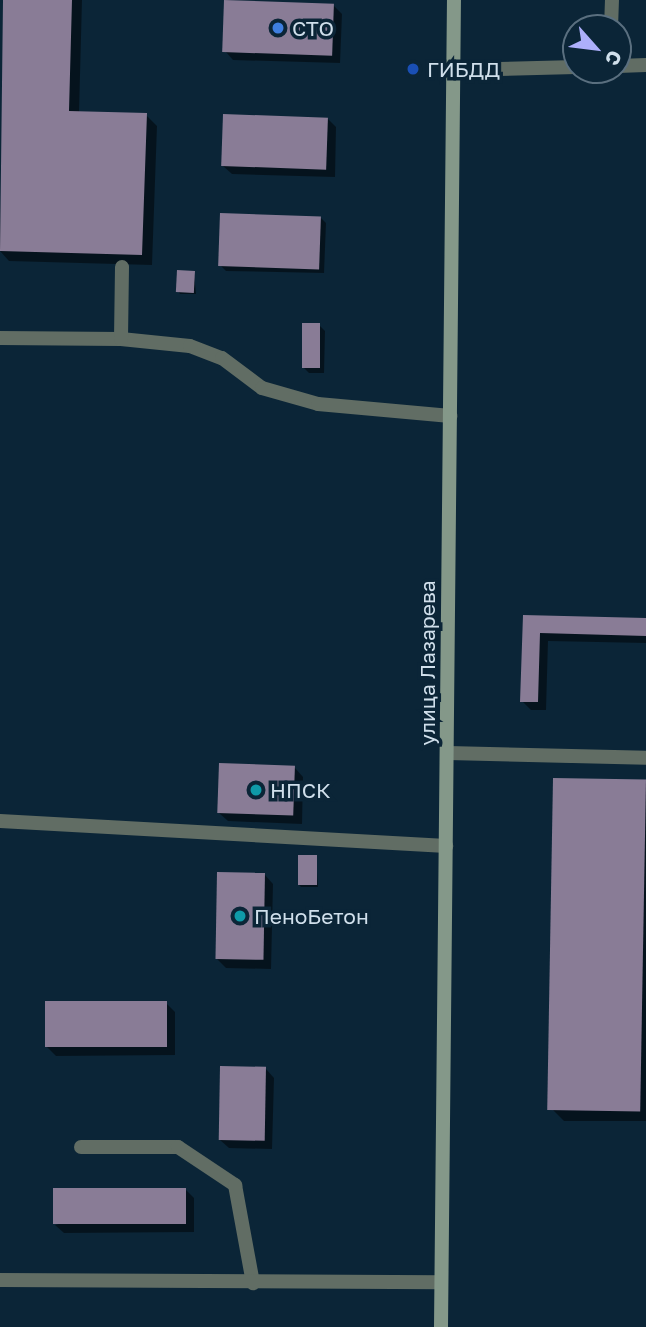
<!DOCTYPE html>
<meta charset="utf-8">
<style>
body{margin:0}
#map{position:relative;width:646px;height:1327px;overflow:hidden;background:#0b2537;font-family:"Golos Text",sans-serif}
div>[style]{position:absolute}
.shadow>*{inset:0;background:#0007}
.building>*{inset:0;background:#897c96;transform-origin:0 0}
.lane>*{height:14px;margin:-7px;padding:0 7px;transform-origin:7px;border-radius:7px;background:#616d64}
.secondary>*{height:14px;margin:-7px;padding:0 7px;transform-origin:7px;border-radius:7px;background:#849889}
.dots>*{width:19px;height:19px;translate:-50% -50%;box-sizing:border-box;border:4px solid #0b2537;border-radius:50%}
span{translate:-50% -50%;white-space:nowrap;text-align:center;line-height:1.15;-webkit-text-stroke:7px #0b2537;paint-order:stroke}
.poi-label{font-size:21px;color:#d0dfeb}
.left{translate:0 -50%;text-align:left}
.street-label{font-size:21px;color:#d0dfeb}
.north{position:absolute;left:562px;top:14px;width:70px;height:70px;box-sizing:border-box;background:#0b2537;border:2px solid #5a6f7f;border-radius:50%;rotate:118deg;font-size:19px;font-weight:700;line-height:28px;text-align:center;color:#d0dfeb}
.north::after{content:'';display:block;margin:auto;width:24px;height:32px;background:#adaffb;clip-path:polygon(50% 0,100% 100%,50% 72%,0 100%)}
</style>
<div id="map">
<div class="shadow">
<i style="clip-path:polygon(5px 0,82px 0,79px 113px,146px 115px,157px 126px,152px 265px,9px 261px,0 251px)"></i>
<i style="clip-path:polygon(333px 5px,342px 14px,340px 63px,233px 60px,225px 51px)"></i>
<i style="clip-path:polygon(328px 119px,336px 127px,335px 177px,232px 174px,223px 166px)"></i>
<i style="clip-path:polygon(320px 217px,326px 223px,324px 273px,226px 271px,220px 265px)"></i>
<i style="clip-path:polygon(194px 273px,196px 294px,180px 294px,178px 291px)"></i>
<i style="clip-path:polygon(319px 325px,325px 331px,324px 373px,309px 373px,303px 367px)"></i>
<i style="clip-path:polygon(524px 617px,646px 620px,646px 643px,548px 641px,546px 710px,531px 710px,522px 701px)"></i>
<i style="clip-path:polygon(295px 768px,303px 777px,302px 824px,228px 821px,219px 813px)"></i>
<i style="clip-path:polygon(646px 781px,646px 1121px,564px 1121px,552px 1109px)"></i>
<i style="clip-path:polygon(316px 857px,318px 887px,301px 887px,299px 885px)"></i>
<i style="clip-path:polygon(265px 875px,273px 884px,271px 969px,226px 968px,217px 959px)"></i>
<i style="clip-path:polygon(166px 1003px,175px 1012px,175px 1055px,56px 1056px,47px 1047px)"></i>
<i style="clip-path:polygon(266px 1069px,274px 1078px,272px 1149px,229px 1148px,220px 1140px)"></i>
<i style="clip-path:polygon(185px 1189px,194px 1198px,194px 1232px,64px 1233px,55px 1225px)"></i>
</div>
<div class="building">
<i style="clip-path:polygon(3px 0,72px 0,69px 111px,147px 113px,142px 255px,0 251px)"></i>
<i style="left:224px;top:0;width:110px;height:52px;rotate:2deg"></i>
<i style="left:223px;top:114px;width:105px;height:52px;rotate:2deg"></i>
<i style="left:220px;top:213px;width:101px;height:53px;rotate:2deg"></i>
<i style="left:177px;top:270px;width:18px;height:22px;rotate:3deg"></i>
<i style="left:302px;top:323px;width:18px;height:45px"></i>
<i style="clip-path:polygon(523px 615px,646px 618px,646px 636px,540px 633px,538px 702px,520px 702px)"></i>
<i style="left:219px;top:763px;width:76px;height:50px;rotate:2deg"></i>
<i style="left:553px;top:778px;width:93px;height:332px;rotate:1deg"></i>
<i style="left:298px;top:855px;width:19px;height:30px"></i>
<i style="left:217px;top:872px;width:48px;height:87px;rotate:1deg"></i>
<i style="left:167px;top:1001px;width:46px;height:122px;rotate:90deg"></i>
<i style="left:220px;top:1066px;width:46px;height:74px;rotate:1deg"></i>
<i style="left:186px;top:1188px;width:36px;height:133px;rotate:90deg"></i>
</div>
<div class="lane">
<i style="left:611px;top:28px;width:28px;rotate:-88deg"></i>
<i style="left:618px;top:66px;width:28px;rotate:-2deg"></i>
<i style="left:454px;top:70px;width:122px;rotate:-1.4deg"></i>
<i style="left:0;top:338px;width:121px;rotate:0.5deg"></i>
<i style="left:121px;top:339px;width:69px;rotate:5.8deg"></i>
<i style="left:190px;top:346px;width:34px;rotate:21deg"></i>
<i style="left:222px;top:358px;width:50px;rotate:36.9deg"></i>
<i style="left:262px;top:388px;width:58px;rotate:15.9deg"></i>
<i style="left:318px;top:404px;width:133px;rotate:5.2deg"></i>
<i style="left:121px;top:339px;width:72px;rotate:-89.2deg"></i>
<i style="left:448px;top:753px;width:198px;rotate:1.4deg"></i>
<i style="left:0;top:821px;width:447px;rotate:3.2deg"></i>
<i style="left:81px;top:1147px;width:97px"></i>
<i style="left:178px;top:1147px;width:69px;rotate:33.7deg"></i>
<i style="left:235px;top:1185px;width:100px;rotate:79.6deg"></i>
<i style="left:0;top:1280px;width:440px;rotate:0.3deg"></i>
</div>
<div class="secondary">
<i style="left:441px;top:1327px;width:1327px;rotate:-89.44deg"></i>
</div>
<div class="dots">
<i style="left:278px;top:28px;background:#3f7fe0"></i>
<i style="left:413px;top:69px;background:#1a4fb4"></i>
<i style="left:256px;top:790px;background:#0f9aa8"></i>
<i style="left:240px;top:916px;background:#0f9aa8"></i>
</div>
<div class="poi-label">
<span class="left" style="left:292px;top:28px">СТО</span>
<span class="left" style="left:427px;top:69px">ГИБДД</span>
<span class="left" style="left:270px;top:790px">НПСК</span>
<span class="left" style="left:254px;top:916px">ПеноБетон</span>
</div>
<div class="street-label">
<span style="left:427px;top:663px;rotate:-90deg">улица Лазарева</span>
</div>
<div class="north">С</div>
</div>
